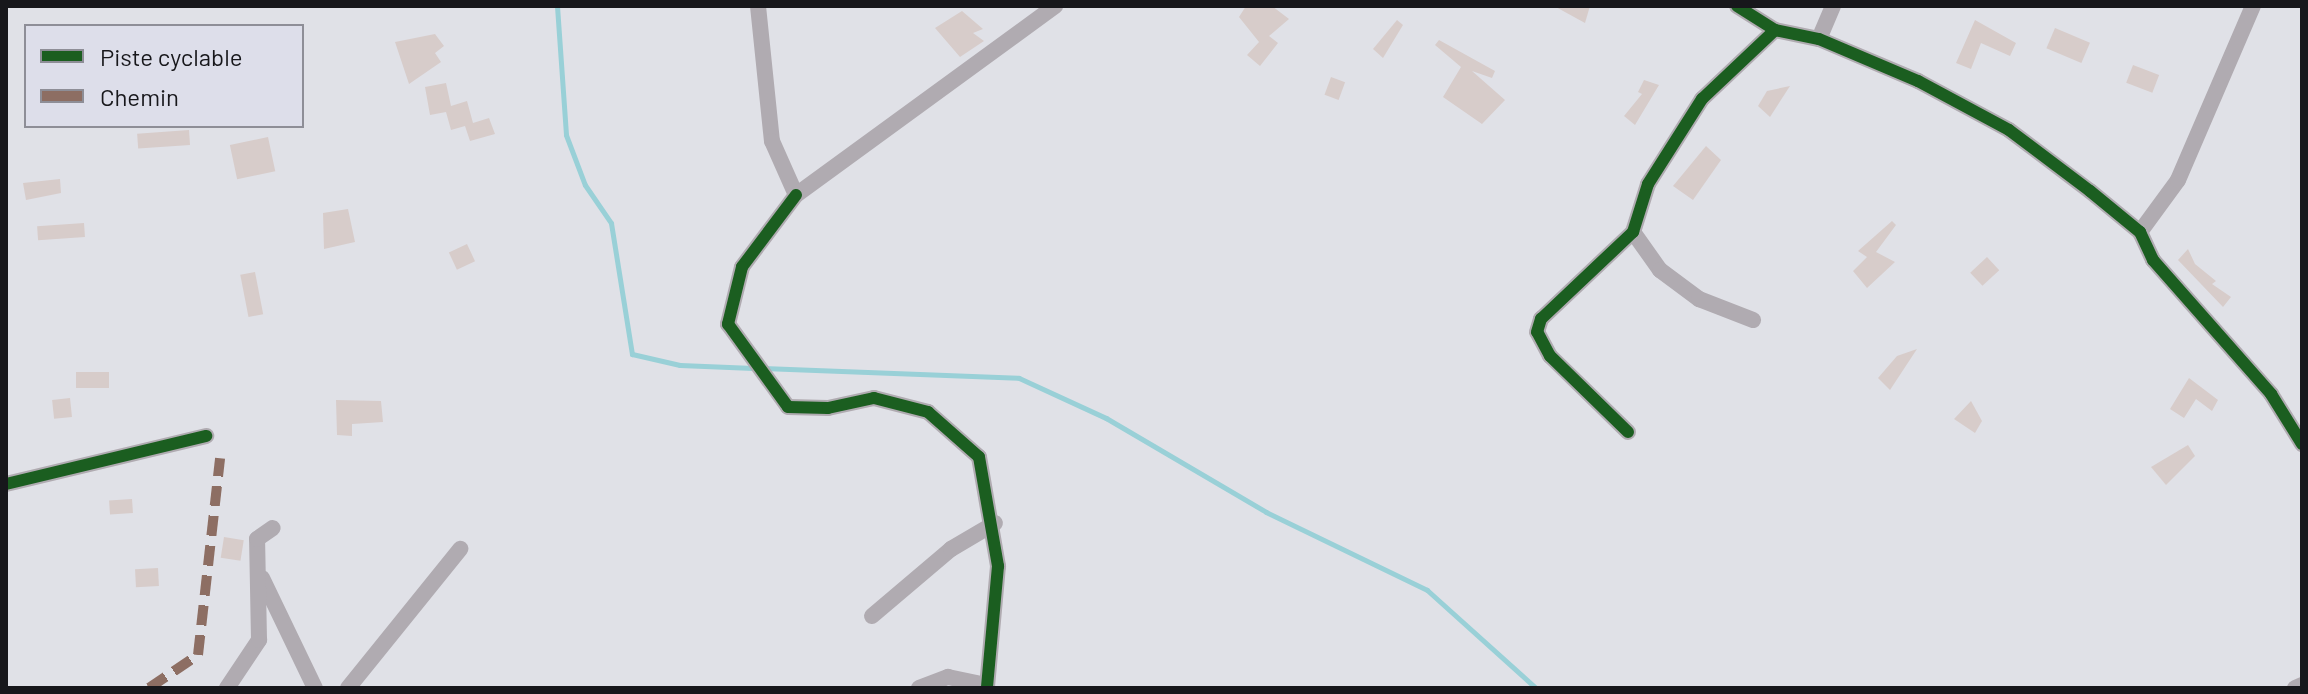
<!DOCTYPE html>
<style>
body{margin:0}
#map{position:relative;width:2308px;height:694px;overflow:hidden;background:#e0e1e7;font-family:Barlow,sans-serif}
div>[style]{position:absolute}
.stream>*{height:5px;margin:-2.5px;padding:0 2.5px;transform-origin:2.5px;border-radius:2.5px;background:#99d0d7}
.building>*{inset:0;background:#d7ccca;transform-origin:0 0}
.minor>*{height:16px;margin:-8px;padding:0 8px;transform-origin:8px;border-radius:8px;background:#b0abb1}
.quiet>*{height:10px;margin-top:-5px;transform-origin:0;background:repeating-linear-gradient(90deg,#8d6e63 0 20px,transparent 0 30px)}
.cycleway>*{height:12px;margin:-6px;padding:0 6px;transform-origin:6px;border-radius:6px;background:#1b5e20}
span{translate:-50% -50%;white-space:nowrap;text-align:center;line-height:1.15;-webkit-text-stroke:8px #dddeea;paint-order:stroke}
.frame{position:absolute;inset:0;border:8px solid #17171b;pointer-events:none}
.legend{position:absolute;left:24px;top:24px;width:280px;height:104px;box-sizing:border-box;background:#dddeea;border:2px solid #8e8e97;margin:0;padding:10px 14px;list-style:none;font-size:24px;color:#17171b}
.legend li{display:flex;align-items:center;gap:16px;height:40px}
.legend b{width:40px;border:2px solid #8e8e97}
</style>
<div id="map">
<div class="stream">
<i style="left:557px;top:6px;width:129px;rotate:86deg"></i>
<i style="left:566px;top:135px;width:53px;rotate:69.2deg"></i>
<i style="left:585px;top:185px;width:46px;rotate:55.6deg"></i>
<i style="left:611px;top:223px;width:133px;rotate:80.9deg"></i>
<i style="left:632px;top:354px;width:49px;rotate:12.9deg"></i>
<i style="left:680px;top:365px;width:73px;rotate:2.4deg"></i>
<i style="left:763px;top:368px;width:256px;rotate:2.2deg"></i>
<i style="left:1019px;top:378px;width:96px;rotate:24.7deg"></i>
<i style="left:1106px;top:418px;width:186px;rotate:30.4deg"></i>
<i style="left:1266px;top:512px;width:179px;rotate:25.8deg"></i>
<i style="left:1427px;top:590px;width:147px;rotate:42deg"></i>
</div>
<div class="building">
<i style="clip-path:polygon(1246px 6px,1272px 6px,1289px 19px,1269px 36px,1278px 43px,1260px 66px,1247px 55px,1259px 42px,1239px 17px)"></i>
<i style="clip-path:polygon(1554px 6px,1590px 6px,1585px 23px)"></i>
<i style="clip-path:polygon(962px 11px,983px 29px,973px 33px,984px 41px,960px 57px,935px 28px)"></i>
<i style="clip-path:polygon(1397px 20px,1403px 25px,1383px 58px,1373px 49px)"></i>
<i style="clip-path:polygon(1975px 20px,2016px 43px,2010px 56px,1981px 43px,1971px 69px,1956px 63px)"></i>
<i style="left:2055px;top:28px;width:38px;height:22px;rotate:23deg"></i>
<i style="clip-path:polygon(435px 34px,444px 46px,435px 53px,441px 62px,409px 84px,395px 42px)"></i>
<i style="clip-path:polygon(1439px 40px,1495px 71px,1492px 78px,1472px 71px,1505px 100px,1482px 124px,1443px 97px,1461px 67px,1435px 45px)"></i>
<i style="left:2133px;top:65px;width:28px;height:19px;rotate:21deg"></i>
<i style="left:1331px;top:77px;width:15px;height:19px;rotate:20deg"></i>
<i style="clip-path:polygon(1644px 80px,1659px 85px,1635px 125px,1624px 116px,1642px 94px,1638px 92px)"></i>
<i style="clip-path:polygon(446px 83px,451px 106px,467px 101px,473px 123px,489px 118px,495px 134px,470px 141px,465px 126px,451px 130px,446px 112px,430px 115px,425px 87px)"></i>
<i style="clip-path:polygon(1790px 86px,1770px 117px,1758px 106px,1767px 91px)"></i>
<i style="left:189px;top:130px;width:15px;height:52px;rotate:86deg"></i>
<i style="left:268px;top:137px;width:35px;height:39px;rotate:78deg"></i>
<i style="clip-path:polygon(1706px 146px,1721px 160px,1693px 200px,1673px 186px)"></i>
<i style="clip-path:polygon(60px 179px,61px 193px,26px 200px,23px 183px)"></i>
<i style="clip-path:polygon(348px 209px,355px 242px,324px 249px,323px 213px)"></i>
<i style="clip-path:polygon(1892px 221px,1896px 225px,1876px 252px,1895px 262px,1867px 288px,1853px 271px,1867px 257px,1858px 251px)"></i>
<i style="left:84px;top:223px;width:14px;height:47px;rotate:86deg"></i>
<i style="left:467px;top:244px;width:19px;height:20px;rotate:65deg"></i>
<i style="clip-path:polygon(2188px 249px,2195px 264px,2216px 281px,2212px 284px,2231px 297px,2223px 307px,2178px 260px)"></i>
<i style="left:1987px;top:257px;width:18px;height:23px;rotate:47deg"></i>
<i style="left:255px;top:272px;width:43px;height:15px;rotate:79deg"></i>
<i style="clip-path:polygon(1917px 349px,1890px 390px,1878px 378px,1897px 356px)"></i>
<i style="left:109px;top:372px;width:16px;height:33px;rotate:90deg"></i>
<i style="clip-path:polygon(2189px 378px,2218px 400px,2212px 411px,2196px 399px,2184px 418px,2170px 409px)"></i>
<i style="left:70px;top:398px;width:19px;height:18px;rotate:84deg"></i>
<i style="clip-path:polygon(336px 400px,381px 401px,383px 422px,352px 424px,352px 436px,337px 435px)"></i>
<i style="clip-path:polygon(1971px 401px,1982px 421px,1975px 433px,1954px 419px)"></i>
<i style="clip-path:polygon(2188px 445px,2195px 456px,2166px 485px,2151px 467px)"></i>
<i style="left:132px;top:499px;width:14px;height:23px;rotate:86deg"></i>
<i style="left:224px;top:537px;width:20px;height:21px;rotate:9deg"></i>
<i style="left:158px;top:568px;width:18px;height:23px;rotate:87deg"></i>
</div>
<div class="minor">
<i style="left:758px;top:6px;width:136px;rotate:84.1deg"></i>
<i style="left:772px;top:141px;width:59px;rotate:66deg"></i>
<i style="left:796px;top:195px;width:321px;rotate:-36.1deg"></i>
<i style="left:1737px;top:6px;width:45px;rotate:32.3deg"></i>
<i style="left:1775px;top:30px;width:45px;rotate:11.6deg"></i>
<i style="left:1819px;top:39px;width:108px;rotate:23deg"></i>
<i style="left:1918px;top:81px;width:103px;rotate:28.3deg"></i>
<i style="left:2009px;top:130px;width:101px;rotate:37deg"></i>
<i style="left:2090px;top:191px;width:65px;rotate:39.4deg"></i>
<i style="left:2140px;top:232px;width:31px;rotate:65deg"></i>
<i style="left:2153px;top:260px;width:179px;rotate:48.6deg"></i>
<i style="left:2271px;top:394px;width:59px;rotate:58.2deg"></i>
<i style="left:1819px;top:39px;width:36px;rotate:-67deg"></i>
<i style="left:796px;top:195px;width:90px;rotate:126.9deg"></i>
<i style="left:742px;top:267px;width:59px;rotate:103.8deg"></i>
<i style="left:728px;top:324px;width:102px;rotate:54.1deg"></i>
<i style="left:788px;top:407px;width:40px;rotate:1.4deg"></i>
<i style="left:828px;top:408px;width:47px;rotate:-12.3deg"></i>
<i style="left:874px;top:398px;width:56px;rotate:14.5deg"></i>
<i style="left:928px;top:412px;width:68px;rotate:41.4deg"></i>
<i style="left:979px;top:457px;width:111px;rotate:80.1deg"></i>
<i style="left:998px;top:566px;width:122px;rotate:95.2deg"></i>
<i style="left:1633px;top:232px;width:47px;rotate:54.6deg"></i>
<i style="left:1660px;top:270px;width:49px;rotate:36.6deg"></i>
<i style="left:1699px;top:299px;width:58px;rotate:21.3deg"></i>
<i style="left:2140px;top:232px;width:64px;rotate:-53.8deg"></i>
<i style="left:2178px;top:180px;width:189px;rotate:-66.7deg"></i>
<i style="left:1628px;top:432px;width:109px;rotate:-135.7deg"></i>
<i style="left:1550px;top:356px;width:27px;rotate:-118deg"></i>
<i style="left:1537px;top:332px;width:14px;rotate:-73deg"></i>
<i style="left:1541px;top:319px;width:127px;rotate:-43.4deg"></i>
<i style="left:1633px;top:232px;width:50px;rotate:-72.6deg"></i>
<i style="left:1648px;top:184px;width:101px;rotate:-57.6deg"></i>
<i style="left:1702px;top:99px;width:100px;rotate:-43.4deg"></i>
<i style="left:6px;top:484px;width:206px;rotate:-13.5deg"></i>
<i style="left:262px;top:578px;width:122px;rotate:64.3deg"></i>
<i style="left:872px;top:616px;width:104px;rotate:-40.3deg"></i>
<i style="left:951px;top:549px;width:51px;rotate:-30.6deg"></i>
<i style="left:227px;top:688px;width:58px;rotate:-56.3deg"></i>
<i style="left:259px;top:640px;width:101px;rotate:-91.1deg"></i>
<i style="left:257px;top:539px;width:19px;rotate:-35deg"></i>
<i style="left:348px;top:688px;width:179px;rotate:-51.1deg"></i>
<i style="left:919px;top:688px;width:31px;rotate:-21deg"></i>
<i style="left:948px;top:677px;width:39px;rotate:12deg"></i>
<i style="left:2295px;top:688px;width:8px;rotate:-23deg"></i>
</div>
<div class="quiet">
<i style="left:149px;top:688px;width:59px;rotate:-34deg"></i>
<i style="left:198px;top:655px;width:198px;rotate:-83.6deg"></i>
</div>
<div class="cycleway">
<i style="left:1737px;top:6px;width:45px;rotate:32.3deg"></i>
<i style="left:1775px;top:30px;width:45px;rotate:11.6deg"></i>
<i style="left:1819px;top:39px;width:108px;rotate:23deg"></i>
<i style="left:1918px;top:81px;width:103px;rotate:28.3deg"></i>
<i style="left:2009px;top:130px;width:101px;rotate:37deg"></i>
<i style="left:2090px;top:191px;width:65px;rotate:39.4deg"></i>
<i style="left:2140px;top:232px;width:31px;rotate:65deg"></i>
<i style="left:2153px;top:260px;width:179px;rotate:48.6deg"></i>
<i style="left:2271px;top:394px;width:59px;rotate:58.2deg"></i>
<i style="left:796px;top:195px;width:90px;rotate:126.9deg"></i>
<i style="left:742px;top:267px;width:59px;rotate:103.8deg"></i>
<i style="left:728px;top:324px;width:102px;rotate:54.1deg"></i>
<i style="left:788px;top:407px;width:40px;rotate:1.4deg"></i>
<i style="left:828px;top:408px;width:47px;rotate:-12.3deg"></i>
<i style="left:874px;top:398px;width:56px;rotate:14.5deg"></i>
<i style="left:928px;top:412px;width:68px;rotate:41.4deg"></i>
<i style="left:979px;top:457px;width:111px;rotate:80.1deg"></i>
<i style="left:998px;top:566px;width:122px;rotate:95.2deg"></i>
<i style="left:1628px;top:432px;width:109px;rotate:-135.7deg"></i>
<i style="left:1550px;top:356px;width:27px;rotate:-118deg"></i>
<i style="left:1537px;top:332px;width:14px;rotate:-73deg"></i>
<i style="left:1541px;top:319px;width:127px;rotate:-43.4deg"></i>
<i style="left:1633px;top:232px;width:50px;rotate:-72.6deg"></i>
<i style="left:1648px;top:184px;width:101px;rotate:-57.6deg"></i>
<i style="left:1702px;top:99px;width:100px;rotate:-43.4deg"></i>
<i style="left:6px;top:484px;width:206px;rotate:-13.5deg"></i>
</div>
<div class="frame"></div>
<ul class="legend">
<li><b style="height:10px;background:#1b5e20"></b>Piste cyclable</li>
<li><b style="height:10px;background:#8d6e63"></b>Chemin</li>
</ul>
</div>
